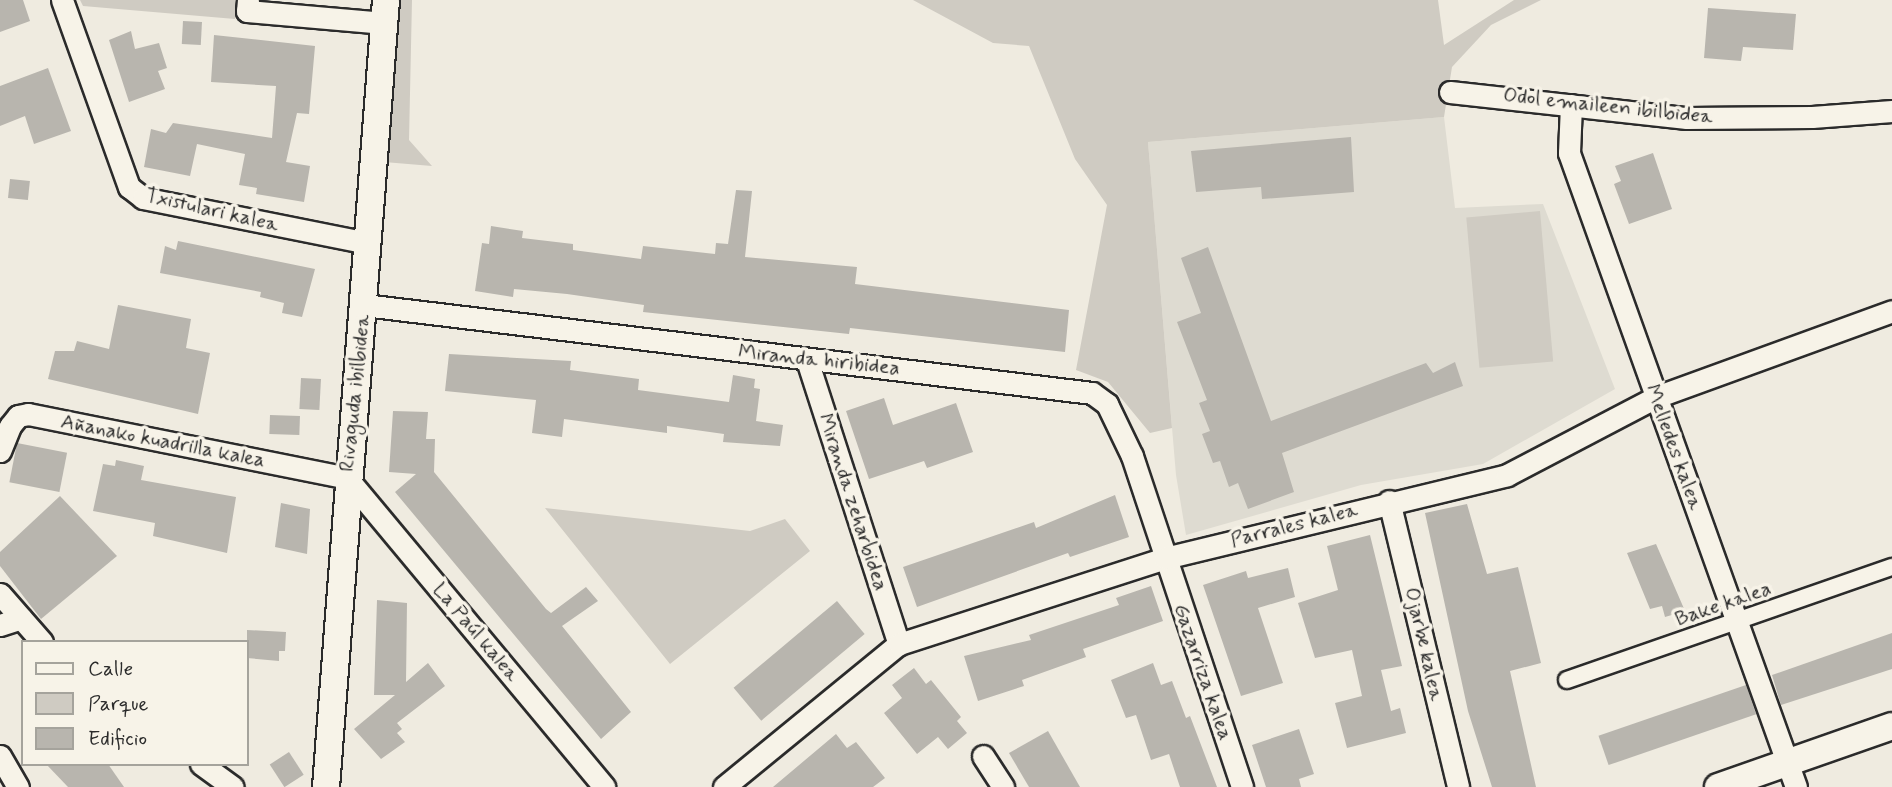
<!DOCTYPE html>
<meta charset="utf-8">
<style>
body{margin:0}
#map{position:relative;width:1892px;height:787px;overflow:hidden;background:#efebe0;font-family:Mynerve,sans-serif}
div>[style]{position:absolute}
.built>*{inset:0;background:#dedbd1}
.green>*{inset:0;background:#cfcbc2;transform-origin:0 0}
.building>*{inset:0;background:#b8b5ae;transform-origin:0 0}
.roads{filter:drop-shadow(2px 0 #2b2b2b) drop-shadow(-2px 0 #2b2b2b) drop-shadow(0 2px #2b2b2b) drop-shadow(0 -2px #2b2b2b)}
.pedestrian>*{height:16px;margin:-8px;padding:0 8px;transform-origin:8px;border-radius:8px;background:#f7f3e8}
.minor>*{height:21px;margin:-10.5px;padding:0 10.5px;transform-origin:10.5px;border-radius:10.5px;background:#f7f3e8}
.tertiary>*{height:26px;margin:-13px;padding:0 13px;transform-origin:13px;border-radius:13px;background:#f7f3e8}
span{translate:-50% -50%;white-space:nowrap;text-align:center;line-height:1.15;-webkit-text-stroke:7px #f7f3e8;paint-order:stroke}
.street-label{font-size:21px;color:#2b2b2b}
.legend{position:absolute;left:21px;top:640px;width:228px;height:126px;box-sizing:border-box;background:#f7f3e8;border:2px solid #a5a39c;margin:0;padding:9px 12px;list-style:none;font-size:21px;color:#2b2b2b}
.legend li{display:flex;align-items:center;gap:14px;height:35px}
.legend b{width:35px;border:2px solid #a5a39c}
</style>
<div id="map">
<div class="built">
<i style="clip-path:polygon(1444px 117px,1455px 208px,1543px 204px,1615px 389px,1483px 464px,1361px 485px,1186px 535px,1176px 475px,1148px 142px)"></i>
</div>
<div class="green">
<i style="clip-path:polygon(80px 0,237px 0,235px 19px,83px 6px)"></i>
<i style="clip-path:polygon(395px 0,412px 0,409px 140px,432px 166px,384px 162px)"></i>
<i style="clip-path:polygon(913px 0,1438px 0,1444px 45px,1514px 0,1541px 0,1491px 25px,1452px 67px,1444px 117px,1148px 142px,1172px 428px,1150px 433px,1108px 382px,1076px 370px,1107px 205px,1075px 159px,1029px 46px,993px 43px)"></i>
<i style="left:1540px;top:211px;width:151px;height:74px;rotate:85deg"></i>
<i style="clip-path:polygon(545px 508px,750px 531px,785px 519px,810px 551px,670px 664px)"></i>
</div>
<div class="building">
<i style="clip-path:polygon(0 0,23px 0,30px 21px,0 32px)"></i>
<i style="clip-path:polygon(1708px 8px,1796px 14px,1793px 50px,1743px 47px,1741px 61px,1704px 58px)"></i>
<i style="left:183px;top:21px;width:19px;height:23px;rotate:3deg"></i>
<i style="clip-path:polygon(131px 31px,135px 49px,159px 43px,167px 68px,158px 71px,165px 89px,129px 102px,109px 40px)"></i>
<i style="clip-path:polygon(214px 35px,315px 46px,309px 114px,297px 113px,286px 162px,310px 166px,304px 202px,256px 194px,257px 188px,239px 185px,245px 154px,197px 144px,190px 176px,144px 167px,151px 129px,166px 133px,173px 123px,272px 138px,276px 86px,211px 82px)"></i>
<i style="clip-path:polygon(48px 68px,71px 131px,34px 144px,25px 116px,0 126px,0 86px)"></i>
<i style="clip-path:polygon(1351px 137px,1354px 192px,1262px 199px,1261px 187px,1196px 192px,1191px 151px)"></i>
<i style="clip-path:polygon(1653px 153px,1672px 209px,1629px 224px,1614px 184px,1621px 181px,1615px 166px)"></i>
<i style="left:10px;top:179px;width:20px;height:19px;rotate:6deg"></i>
<i style="clip-path:polygon(736px 190px,752px 191px,745px 257px,857px 267px,855px 284px,1069px 310px,1065px 352px,850px 328px,849px 334px,643px 312px,644px 305px,567px 294px,514px 289px,513px 297px,475px 291px,482px 243px,489px 244px,491px 226px,523px 231px,522px 238px,573px 244px,573px 250px,641px 259px,643px 246px,715px 254px,716px 243px,728px 244px)"></i>
<i style="clip-path:polygon(178px 241px,315px 269px,302px 317px,282px 313px,284px 303px,260px 297px,261px 292px,160px 273px,165px 246px,176px 250px)"></i>
<i style="clip-path:polygon(1208px 247px,1271px 421px,1426px 363px,1433px 373px,1455px 362px,1463px 386px,1282px 453px,1294px 492px,1248px 509px,1238px 483px,1229px 487px,1220px 461px,1213px 463px,1202px 434px,1210px 431px,1199px 403px,1207px 400px,1177px 322px,1201px 313px,1181px 258px)"></i>
<i style="clip-path:polygon(118px 305px,191px 319px,186px 348px,210px 353px,198px 414px,48px 379px,55px 351px,74px 351px,77px 341px,109px 349px)"></i>
<i style="clip-path:polygon(449px 354px,571px 361px,570px 370px,639px 379px,638px 390px,729px 402px,733px 375px,755px 379px,754px 388px,760px 389px,756px 421px,783px 425px,780px 446px,723px 442px,724px 434px,667px 426px,667px 433px,564px 419px,562px 437px,532px 433px,536px 400px,445px 391px)"></i>
<i style="left:301px;top:378px;width:20px;height:31px;rotate:3deg"></i>
<i style="clip-path:polygon(884px 398px,893px 425px,956px 403px,973px 452px,927px 468px,924px 461px,869px 479px,846px 411px)"></i>
<i style="clip-path:polygon(393px 411px,428px 412px,426px 439px,435px 439px,434px 472px,546px 609px,551px 613px,586px 587px,598px 601px,562px 626px,631px 712px,601px 739px,395px 492px,416px 474px,389px 472px)"></i>
<i style="left:270px;top:415px;width:30px;height:19px;rotate:2deg"></i>
<i style="left:17px;top:443px;width:51px;height:40px;rotate:11deg"></i>
<i style="clip-path:polygon(116px 460px,144px 466px,141px 480px,236px 497px,227px 553px,153px 536px,155px 523px,93px 511px,103px 464px,115px 466px)"></i>
<i style="clip-path:polygon(1115px 495px,1129px 537px,1070px 557px,1068px 553px,917px 607px,903px 567px,1034px 522px,1036px 528px)"></i>
<i style="clip-path:polygon(60px 496px,117px 556px,41px 619px,0 566px,0 552px)"></i>
<i style="clip-path:polygon(281px 503px,310px 509px,307px 554px,275px 547px)"></i>
<i style="clip-path:polygon(1467px 504px,1487px 574px,1518px 567px,1541px 663px,1510px 671px,1536px 787px,1492px 787px,1468px 711px,1425px 513px)"></i>
<i style="clip-path:polygon(1370px 535px,1402px 666px,1381px 670px,1391px 711px,1400px 708px,1406px 733px,1347px 748px,1335px 703px,1362px 696px,1352px 650px,1315px 658px,1298px 603px,1338px 590px,1327px 546px)"></i>
<i style="clip-path:polygon(1656px 544px,1685px 611px,1665px 617px,1662px 606px,1650px 609px,1627px 553px)"></i>
<i style="clip-path:polygon(1288px 568px,1295px 597px,1258px 608px,1283px 683px,1241px 696px,1203px 585px,1246px 571px,1248px 578px)"></i>
<i style="clip-path:polygon(1151px 586px,1163px 621px,1083px 649px,1086px 657px,1022px 680px,1024px 686px,978px 701px,964px 656px,1031px 640px,1029px 635px,1119px 605px,1116px 598px)"></i>
<i style="clip-path:polygon(377px 600px,407px 603px,406px 682px,428px 663px,445px 686px,397px 723px,402px 729px,397px 733px,405px 742px,381px 759px,354px 729px,395px 695px,374px 695px)"></i>
<i style="left:837px;top:601px;width:43px;height:135px;rotate:50deg"></i>
<i style="clip-path:polygon(247px 630px,286px 632px,285px 651px,279px 651px,279px 661px,247px 658px)"></i>
<i style="clip-path:polygon(1892px 633px,1892px 669px,1781px 705px,1772px 675px)"></i>
<i style="clip-path:polygon(1153px 663px,1161px 685px,1172px 681px,1186px 718px,1190px 716px,1217px 787px,1180px 787px,1169px 754px,1151px 760px,1136px 715px,1126px 718px,1111px 680px)"></i>
<i style="clip-path:polygon(914px 668px,926px 684px,931px 680px,961px 717px,957px 721px,967px 733px,948px 749px,938px 737px,917px 754px,884px 713px,902px 698px,892px 685px)"></i>
<i style="left:1746px;top:685px;width:31px;height:156px;rotate:71deg"></i>
<i style="clip-path:polygon(1299px 729px,1314px 774px,1299px 779px,1301px 787px,1266px 787px,1252px 745px)"></i>
<i style="clip-path:polygon(1048px 731px,1080px 787px,1029px 787px,1009px 753px)"></i>
<i style="clip-path:polygon(836px 734px,847px 748px,856px 742px,885px 778px,873px 787px,773px 787px)"></i>
<i style="left:289px;top:752px;width:27px;height:23px;rotate:57deg"></i>
<i style="clip-path:polygon(46px 764px,108px 764px,124px 787px,68px 787px)"></i>
</div>
<div class="roads">
<div class="pedestrian">
<i style="left:1567px;top:680px;width:344px;rotate:-19.2deg"></i>
</div>
<div class="minor">
<i style="left:62px;top:0;width:199px;rotate:70.3deg"></i>
<i style="left:129px;top:187px;width:18px;rotate:38deg"></i>
<i style="left:143px;top:198px;width:229px;rotate:11.3deg"></i>
<i style="left:248px;top:0;width:11px;rotate:95deg"></i>
<i style="left:247px;top:11px;width:138px;rotate:5deg"></i>
<i style="left:1450px;top:92px;width:238px;rotate:6.3deg"></i>
<i style="left:1687px;top:118px;width:125px;rotate:-0.5deg"></i>
<i style="left:1812px;top:117px;width:80px;rotate:-4.3deg"></i>
<i style="left:1571px;top:105px;width:48px;rotate:92.4deg"></i>
<i style="left:1569px;top:153px;width:673px;rotate:70.3deg"></i>
<i style="left:364px;top:305px;width:733px;rotate:6.89deg"></i>
<i style="left:1092px;top:393px;width:19px;rotate:36deg"></i>
<i style="left:1107px;top:404px;width:58px;rotate:64.3deg"></i>
<i style="left:1132px;top:456px;width:349px;rotate:71.6deg"></i>
<i style="left:807px;top:360px;width:299px;rotate:72.1deg"></i>
<i style="left:0;top:451px;width:27px;rotate:-68deg"></i>
<i style="left:10px;top:426px;width:13px;rotate:-51deg"></i>
<i style="left:18px;top:416px;width:10px;rotate:-11deg"></i>
<i style="left:28px;top:414px;width:325px;rotate:11.3deg"></i>
<i style="left:347px;top:478px;width:402px;rotate:50.2deg"></i>
<i style="left:1389px;top:501px;width:294px;rotate:76.4deg"></i>
<i style="left:0;top:594px;width:64px;rotate:48.8deg"></i>
<i style="left:0;top:625px;width:22px;rotate:-18deg"></i>
<i style="left:0;top:756px;width:36px;rotate:60deg"></i>
<i style="left:983px;top:756px;width:37px;rotate:57deg"></i>
<i style="left:201px;top:764px;width:39px;rotate:36deg"></i>
<i style="left:724px;top:787px;width:226px;rotate:-39.3deg"></i>
<i style="left:899px;top:644px;width:280px;rotate:-17.9deg"></i>
<i style="left:1165px;top:558px;width:352px;rotate:-13.6deg"></i>
<i style="left:1507px;top:475px;width:168px;rotate:-27.6deg"></i>
<i style="left:1656px;top:397px;width:251px;rotate:-20deg"></i>
</div>
<div class="tertiary">
<i style="left:326px;top:787px;width:789px;rotate:-85.64deg"></i>
<i style="left:1718px;top:787px;width:184px;rotate:-19.3deg"></i>
</div>
</div>
<div class="street-label">
<span style="left:1608px;top:106px;rotate:6deg">Odol emaileen ibilbidea</span>
<span style="left:212px;top:210px;rotate:13deg">Txistulari kalea</span>
<span style="left:819px;top:360px;rotate:6deg">Miranda hiribidea</span>
<span style="left:355px;top:393px;rotate:-84deg">Rivaguda ibilbidea</span>
<span style="left:163px;top:441px;rotate:11deg">Añanako kuadrilla kalea</span>
<span style="left:1674px;top:447px;rotate:70deg">Melledes kalea</span>
<span style="left:853px;top:502px;rotate:72deg">Miranda zeharbidea</span>
<span style="left:1294px;top:525px;rotate:-14deg">Parrales kalea</span>
<span style="left:1723px;top:604px;rotate:-19deg">Bake kalea</span>
<span style="left:476px;top:632px;rotate:50deg">La Paúl kalea</span>
<span style="left:1424px;top:644px;rotate:77deg">Ojarbe kalea</span>
<span style="left:1203px;top:672px;rotate:71deg">Gazarriza kalea</span>
</div>
<ul class="legend">
<li><b style="height:9px;background:#f7f3e8"></b>Calle</li>
<li><b style="height:19px;background:#cfcbc2"></b>Parque</li>
<li><b style="height:19px;background:#b8b5ae"></b>Edificio</li>
</ul>
</div>
